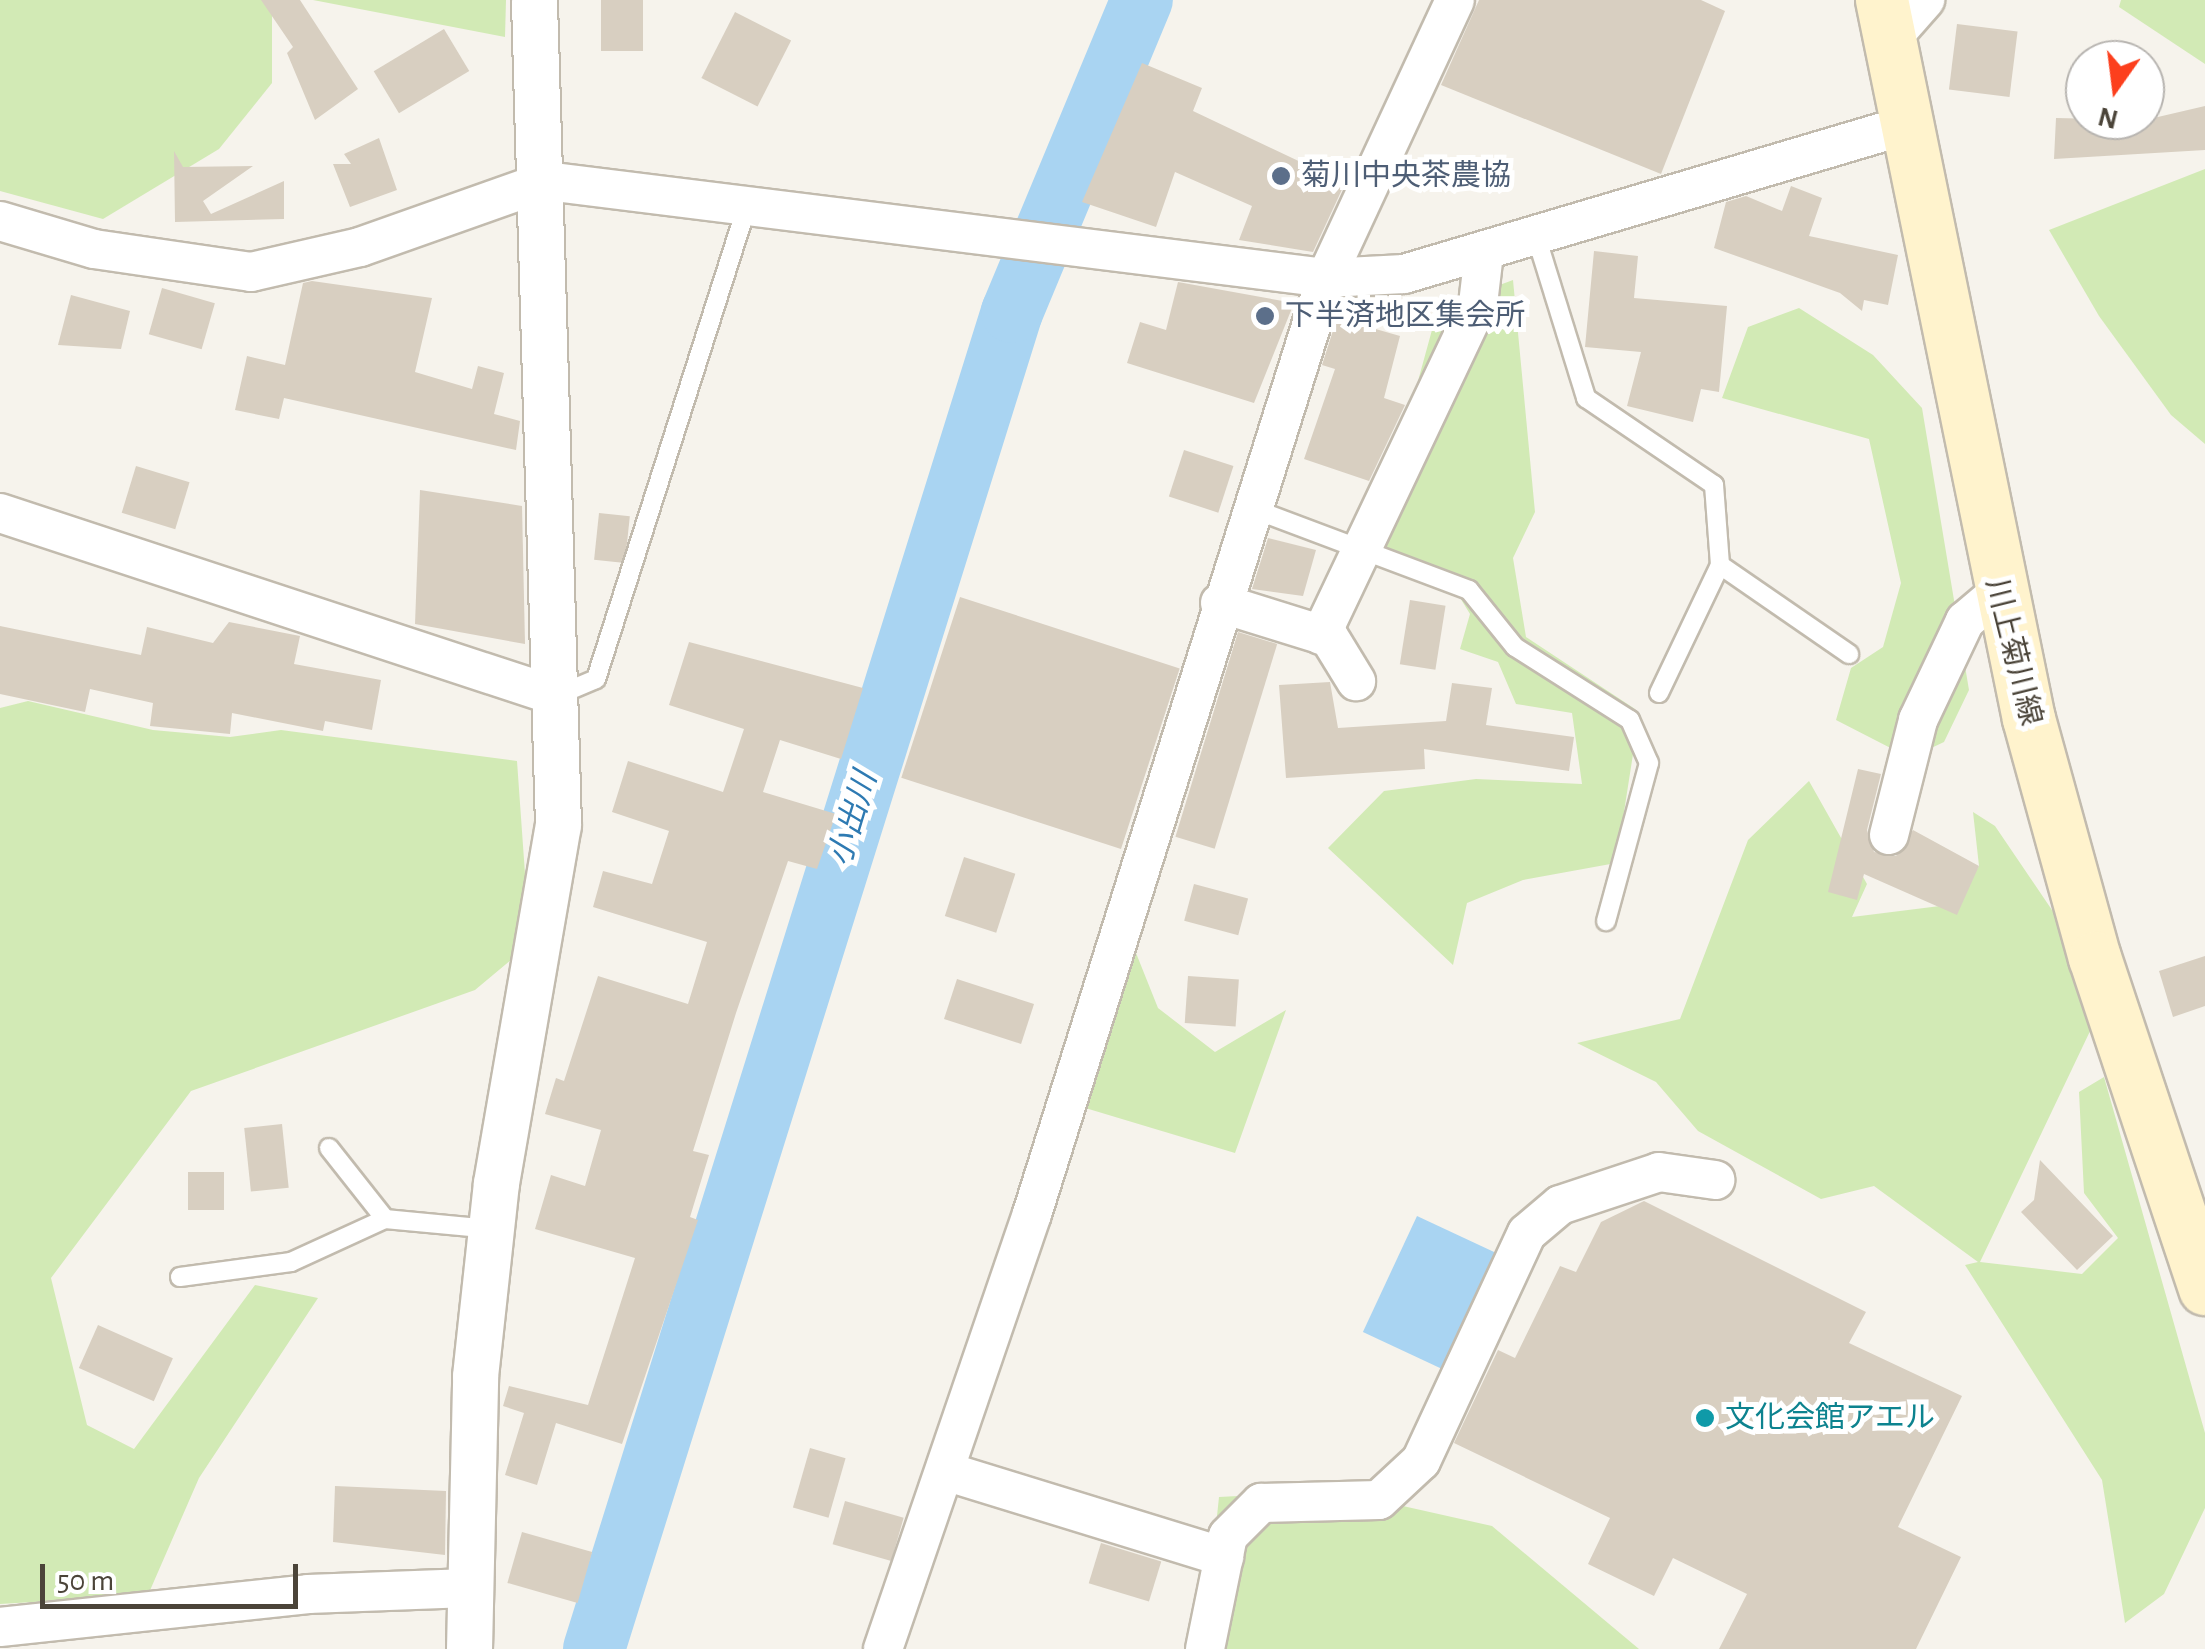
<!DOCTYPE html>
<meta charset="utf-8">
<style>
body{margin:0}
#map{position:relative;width:2205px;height:1649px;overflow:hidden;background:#f6f3ec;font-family:"Alegreya Sans","Noto Sans JP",sans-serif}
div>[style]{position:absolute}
.green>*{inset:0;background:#d2eab5}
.water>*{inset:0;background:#a9d4f2;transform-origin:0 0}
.river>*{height:62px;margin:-31px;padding:0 31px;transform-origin:31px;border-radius:31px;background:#a9d4f2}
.building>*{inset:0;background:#d8cfc1;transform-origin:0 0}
.roads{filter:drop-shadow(2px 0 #c2bbae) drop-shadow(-2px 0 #c2bbae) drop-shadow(0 2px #c2bbae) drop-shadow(0 -2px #c2bbae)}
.service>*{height:18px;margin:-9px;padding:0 9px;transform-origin:9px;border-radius:9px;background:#fff}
.minor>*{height:38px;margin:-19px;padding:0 19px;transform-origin:19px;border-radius:19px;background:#fff}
.tertiary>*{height:45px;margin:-22.5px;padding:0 22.5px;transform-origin:22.5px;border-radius:22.5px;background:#fff}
.secondary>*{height:52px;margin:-26px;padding:0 26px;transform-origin:26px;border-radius:26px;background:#fff3cd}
.dots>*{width:28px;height:28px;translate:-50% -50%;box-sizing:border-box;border:5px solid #fff;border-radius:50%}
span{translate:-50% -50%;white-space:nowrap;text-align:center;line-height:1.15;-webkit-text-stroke:10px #fff;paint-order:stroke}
.service-label{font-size:30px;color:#4e5e75}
.left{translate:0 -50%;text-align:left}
.street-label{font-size:30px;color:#4b4439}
.culture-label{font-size:30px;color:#0d838f}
.water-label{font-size:32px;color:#2e7ab2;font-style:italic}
.north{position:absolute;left:2065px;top:40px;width:100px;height:100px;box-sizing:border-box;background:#fff;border:2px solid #b7b4b0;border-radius:50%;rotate:194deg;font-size:28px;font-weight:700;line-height:40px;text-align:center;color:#4b4439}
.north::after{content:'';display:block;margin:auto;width:35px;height:45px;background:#fc3f1d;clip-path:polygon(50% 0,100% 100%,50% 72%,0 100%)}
.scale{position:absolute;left:40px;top:1564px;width:258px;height:45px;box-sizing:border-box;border:5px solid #4b4439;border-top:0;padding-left:12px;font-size:30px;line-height:35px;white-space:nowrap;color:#4b4439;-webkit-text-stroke:8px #fff;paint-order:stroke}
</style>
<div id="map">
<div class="green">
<i style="clip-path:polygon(0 0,272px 0,272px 83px,219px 149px,103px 219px,0 191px)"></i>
<i style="clip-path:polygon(313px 0,506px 0,505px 37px)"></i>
<i style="clip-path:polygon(2121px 0,2205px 0,2205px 64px,2119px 7px)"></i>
<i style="clip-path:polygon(2205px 169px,2205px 444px,2171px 415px,2099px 316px,2049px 230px)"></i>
<i style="clip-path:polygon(1513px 280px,1535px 512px,1513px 558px,1526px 637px,1635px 709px,1636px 735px,1616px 863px,1523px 880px,1467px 903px,1453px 965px,1328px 848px,1384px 791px,1476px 779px,1582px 784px,1572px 713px,1516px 704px,1498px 662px,1460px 649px,1470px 614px,1443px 570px,1372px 549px,1438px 308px)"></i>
<i style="clip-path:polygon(1799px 308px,1873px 355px,1922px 408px,1969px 690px,1944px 742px,1910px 758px,1836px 720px,1851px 668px,1883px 647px,1901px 583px,1869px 439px,1722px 398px,1748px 327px)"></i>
<i style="clip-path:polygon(28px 701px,153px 730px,230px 737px,281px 730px,517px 761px,530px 944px,475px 990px,191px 1091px,51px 1278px,87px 1425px,134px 1449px,255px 1285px,318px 1298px,199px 1478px,148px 1595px,0 1604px,0 708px)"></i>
<i style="clip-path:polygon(1809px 781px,1867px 884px,1852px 917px,1956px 904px,1979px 866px,1973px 812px,1995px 826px,2054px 913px,2092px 1027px,1980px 1262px,2082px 1274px,2118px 1238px,2084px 1193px,2079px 1092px,2104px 1077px,2205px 1433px,2205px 1508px,2164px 1594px,2125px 1623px,2102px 1480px,1965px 1265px,1978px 1262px,1874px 1186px,1821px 1199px,1698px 1131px,1656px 1082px,1577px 1043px,1680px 1019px,1748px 840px)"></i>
<i style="clip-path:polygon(1130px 938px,1158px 1008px,1215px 1052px,1286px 1010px,1235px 1153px,1082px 1107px)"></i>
<i style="clip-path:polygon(1336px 1491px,1492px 1526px,1639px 1649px,1223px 1649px,1208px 1601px,1219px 1497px)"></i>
</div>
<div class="water">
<i style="left:1417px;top:1216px;width:88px;height:128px;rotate:25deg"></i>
</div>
<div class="river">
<i style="left:594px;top:1649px;width:1401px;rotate:-72.64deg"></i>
<i style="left:1012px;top:312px;width:338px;rotate:-67.4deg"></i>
</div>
<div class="building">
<i style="clip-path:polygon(261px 0,300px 0,358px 89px,315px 120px,287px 53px,293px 47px)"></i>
<i style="left:601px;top:0;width:42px;height:51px"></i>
<i style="clip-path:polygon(1479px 0,1701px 0,1725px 11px,1661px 174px,1441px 85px)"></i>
<i style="left:735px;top:12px;width:63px;height:74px;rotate:27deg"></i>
<i style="left:1957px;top:24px;width:61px;height:66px;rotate:7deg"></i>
<i style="left:444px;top:29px;width:49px;height:82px;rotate:59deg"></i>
<i style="clip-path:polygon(1142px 63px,1202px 88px,1193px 111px,1345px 183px,1313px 252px,1239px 240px,1252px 206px,1175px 172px,1156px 227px,1082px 202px)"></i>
<i style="clip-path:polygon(2205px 106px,2205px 150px,2054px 159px,2056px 118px,2145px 120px)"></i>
<i style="clip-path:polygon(379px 138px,397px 190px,350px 207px,333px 164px,351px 164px,344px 154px)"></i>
<i style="clip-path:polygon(174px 151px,183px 167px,253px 166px,203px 201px,211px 214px,284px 181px,284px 219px,175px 222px)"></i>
<i style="clip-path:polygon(1791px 186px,1822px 198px,1809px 236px,1898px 255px,1888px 305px,1864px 300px,1862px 311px,1840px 293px,1714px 248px,1726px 202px,1746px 196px,1782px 211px)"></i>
<i style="clip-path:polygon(1594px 251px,1638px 256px,1634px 298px,1727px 306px,1719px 392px,1701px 389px,1693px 422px,1627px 406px,1641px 352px,1585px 347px)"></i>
<i style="clip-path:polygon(312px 281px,432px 298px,415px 372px,472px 389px,478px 366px,504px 373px,494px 414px,520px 421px,516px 450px,284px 398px,279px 419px,235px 410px,247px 356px,285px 365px,303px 283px)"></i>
<i style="clip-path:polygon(1178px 282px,1294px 303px,1254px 403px,1127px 363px,1140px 322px,1166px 330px)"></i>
<i style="left:162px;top:288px;width:55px;height:48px;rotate:16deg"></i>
<i style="clip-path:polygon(71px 295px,130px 311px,121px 349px,58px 345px)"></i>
<i style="clip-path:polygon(1337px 318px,1400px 336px,1384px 398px,1405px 405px,1369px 481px,1304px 459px,1335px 369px,1322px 365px)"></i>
<i style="left:1184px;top:450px;width:52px;height:49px;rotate:18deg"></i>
<i style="left:136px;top:466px;width:56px;height:49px;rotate:17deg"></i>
<i style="clip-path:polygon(420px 490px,522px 506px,525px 644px,415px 624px)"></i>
<i style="left:599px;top:513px;width:31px;height:47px;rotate:6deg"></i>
<i style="clip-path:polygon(1268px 538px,1316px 550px,1303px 596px,1252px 589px)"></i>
<i style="left:960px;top:597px;width:231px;height:190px;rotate:18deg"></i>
<i style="left:1410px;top:600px;width:36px;height:65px;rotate:9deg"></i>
<i style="clip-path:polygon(229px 622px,300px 636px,294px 664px,381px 680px,372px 730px,325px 721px,323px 731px,232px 713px,230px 734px,150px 726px,153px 703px,90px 689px,85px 712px,0 694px,0 626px,141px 655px,147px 627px,213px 643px)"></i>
<i style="left:1238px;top:632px;width:41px;height:214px;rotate:17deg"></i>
<i style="clip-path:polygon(689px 642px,863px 688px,841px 759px,780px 740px,763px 792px,836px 814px,817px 869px,788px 861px,736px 1013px,693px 1151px,709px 1155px,690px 1217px,698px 1220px,622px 1444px,556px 1423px,537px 1485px,505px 1475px,524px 1413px,503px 1406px,509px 1386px,588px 1405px,635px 1258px,535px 1229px,551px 1175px,585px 1186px,601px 1130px,545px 1114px,556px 1078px,564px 1081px,598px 976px,688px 1004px,707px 942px,593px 907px,603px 871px,652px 884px,669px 831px,612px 812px,628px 761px,723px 792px,744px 729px,669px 705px)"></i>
<i style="clip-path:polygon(1330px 682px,1338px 728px,1446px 721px,1452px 683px,1492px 688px,1486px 725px,1574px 737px,1569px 771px,1424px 749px,1425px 769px,1286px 778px,1279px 685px)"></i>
<i style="clip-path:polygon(1858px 769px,1881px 774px,1867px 830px,1874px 852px,1896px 856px,1913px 830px,1979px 866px,1957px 915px,1864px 874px,1857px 900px,1828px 892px)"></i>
<i style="left:964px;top:857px;width:54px;height:62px;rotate:18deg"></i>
<i style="left:1194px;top:884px;width:56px;height:38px;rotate:15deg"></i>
<i style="clip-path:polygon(2205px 956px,2205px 1006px,2173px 1017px,2159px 971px)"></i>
<i style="left:1188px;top:976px;width:51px;height:47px;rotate:4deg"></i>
<i style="left:957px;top:979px;width:81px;height:42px;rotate:18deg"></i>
<i style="left:282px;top:1124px;width:64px;height:38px;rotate:84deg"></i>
<i style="clip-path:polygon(2040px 1160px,2113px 1236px,2077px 1270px,2021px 1212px,2034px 1200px)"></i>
<i style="left:188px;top:1172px;width:36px;height:38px"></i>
<i style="clip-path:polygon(1644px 1201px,1866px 1312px,1849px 1343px,1962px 1396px,1898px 1527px,1961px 1557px,1916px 1649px,1719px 1649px,1747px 1594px,1673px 1558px,1654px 1596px,1588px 1564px,1610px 1518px,1454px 1443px,1498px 1350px,1515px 1358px,1560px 1266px,1576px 1272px,1601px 1222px)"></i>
<i style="left:98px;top:1325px;width:82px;height:47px;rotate:24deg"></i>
<i style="left:810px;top:1448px;width:37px;height:62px;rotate:16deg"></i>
<i style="clip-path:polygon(335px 1486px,446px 1491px,445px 1555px,333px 1542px)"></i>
<i style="left:845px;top:1501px;width:61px;height:45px;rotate:16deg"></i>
<i style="left:522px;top:1532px;width:73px;height:53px;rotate:16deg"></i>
<i style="left:1101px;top:1543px;width:63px;height:42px;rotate:17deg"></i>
</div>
<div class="roads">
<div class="service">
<i style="left:1536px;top:236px;width:170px;rotate:72.8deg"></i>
<i style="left:1586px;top:398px;width:155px;rotate:34.2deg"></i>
<i style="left:1714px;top:485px;width:80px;rotate:85.7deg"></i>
<i style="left:1251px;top:508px;width:233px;rotate:20.6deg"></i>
<i style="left:1469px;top:590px;width:73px;rotate:51.1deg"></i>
<i style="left:1515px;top:647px;width:136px;rotate:32.4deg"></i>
<i style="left:1630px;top:720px;width:47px;rotate:66.2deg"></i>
<i style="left:1649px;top:763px;width:164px;rotate:105.2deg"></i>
<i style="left:1659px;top:693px;width:142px;rotate:-64.5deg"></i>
<i style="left:1720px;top:565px;width:157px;rotate:34.6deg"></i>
<i style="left:556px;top:696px;width:43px;rotate:-23deg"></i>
<i style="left:596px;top:679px;width:497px;rotate:-72.3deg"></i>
<i style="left:329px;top:1148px;width:90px;rotate:51.7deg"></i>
<i style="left:180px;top:1277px;width:112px;rotate:-7.7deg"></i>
<i style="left:291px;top:1262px;width:103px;rotate:-24.6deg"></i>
<i style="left:385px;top:1219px;width:105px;rotate:5.4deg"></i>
</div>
<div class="minor">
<i style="left:1889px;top:41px;width:55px;rotate:-48.7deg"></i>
<i style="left:0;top:221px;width:98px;rotate:16.6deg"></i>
<i style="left:94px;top:249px;width:159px;rotate:8.3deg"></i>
<i style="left:251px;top:272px;width:112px;rotate:-12.9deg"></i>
<i style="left:360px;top:247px;width:197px;rotate:-19.5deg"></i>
<i style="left:546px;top:181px;width:786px;rotate:7.09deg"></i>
<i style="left:1326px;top:278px;width:78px;rotate:-2.9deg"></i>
<i style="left:1404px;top:274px;width:528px;rotate:-16.51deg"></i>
<i style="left:0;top:513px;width:585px;rotate:18.22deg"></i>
<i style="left:1220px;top:603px;width:114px;rotate:17.3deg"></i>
<i style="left:1329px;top:637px;width:52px;rotate:58.5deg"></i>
<i style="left:1321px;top:635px;width:366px;rotate:-64.6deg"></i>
<i style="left:1478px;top:304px;width:51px;rotate:-83.3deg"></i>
<i style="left:1889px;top:835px;width:119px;rotate:-75.8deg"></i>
<i style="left:1918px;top:720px;width:110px;rotate:-64.6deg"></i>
<i style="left:1965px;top:621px;width:43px;rotate:-40.3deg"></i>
<i style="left:948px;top:1472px;width:289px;rotate:17.1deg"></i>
<i style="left:0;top:1627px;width:310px;rotate:-6.1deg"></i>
<i style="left:308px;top:1594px;width:161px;rotate:-2.1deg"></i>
<i style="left:883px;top:1649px;width:460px;rotate:-71.1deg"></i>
<i style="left:1032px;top:1214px;width:981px;rotate:-72.56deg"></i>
<i style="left:1326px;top:278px;width:306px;rotate:-65.1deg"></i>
<i style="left:1205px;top:1649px;width:115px;rotate:-78.5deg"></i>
<i style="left:1228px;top:1536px;width:47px;rotate:-45deg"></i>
<i style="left:1261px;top:1503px;width:118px;rotate:-1.5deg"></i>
<i style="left:1379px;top:1500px;width:57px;rotate:-42.9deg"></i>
<i style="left:1421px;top:1461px;width:251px;rotate:-65.1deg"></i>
<i style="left:1527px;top:1233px;width:43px;rotate:-40.3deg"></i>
<i style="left:1560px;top:1205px;width:104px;rotate:-18.4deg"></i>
<i style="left:1659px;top:1172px;width:57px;rotate:8.1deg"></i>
</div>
<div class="tertiary">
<i style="left:469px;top:1649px;width:273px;rotate:-88.7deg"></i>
<i style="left:475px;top:1376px;width:194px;rotate:-83.8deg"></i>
<i style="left:496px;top:1183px;width:363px;rotate:-80.2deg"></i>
<i style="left:558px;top:825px;width:825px;rotate:-91.67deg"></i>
</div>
<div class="secondary">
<i style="left:1882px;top:0;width:734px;rotate:78.45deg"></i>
<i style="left:2029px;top:719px;width:248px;rotate:74.6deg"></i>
<i style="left:2095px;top:958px;width:349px;rotate:71.6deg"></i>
</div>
</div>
<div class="dots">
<i style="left:1281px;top:176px;background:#5c6f8a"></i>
<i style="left:1265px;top:316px;background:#5c6f8a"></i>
<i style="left:1705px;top:1418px;background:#0f9aa8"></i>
</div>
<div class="service-label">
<span class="left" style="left:1301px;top:176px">菊川中央茶農協</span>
<span class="left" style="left:1285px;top:316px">下半済地区集会所</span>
</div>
<div class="street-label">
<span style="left:2013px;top:652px;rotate:76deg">川上菊川線</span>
</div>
<div class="culture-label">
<span class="left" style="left:1725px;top:1418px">文化会館アエル</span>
</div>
<div class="water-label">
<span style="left:853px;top:819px;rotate:-73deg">小出川</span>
</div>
<div class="north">N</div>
<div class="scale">50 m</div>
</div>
